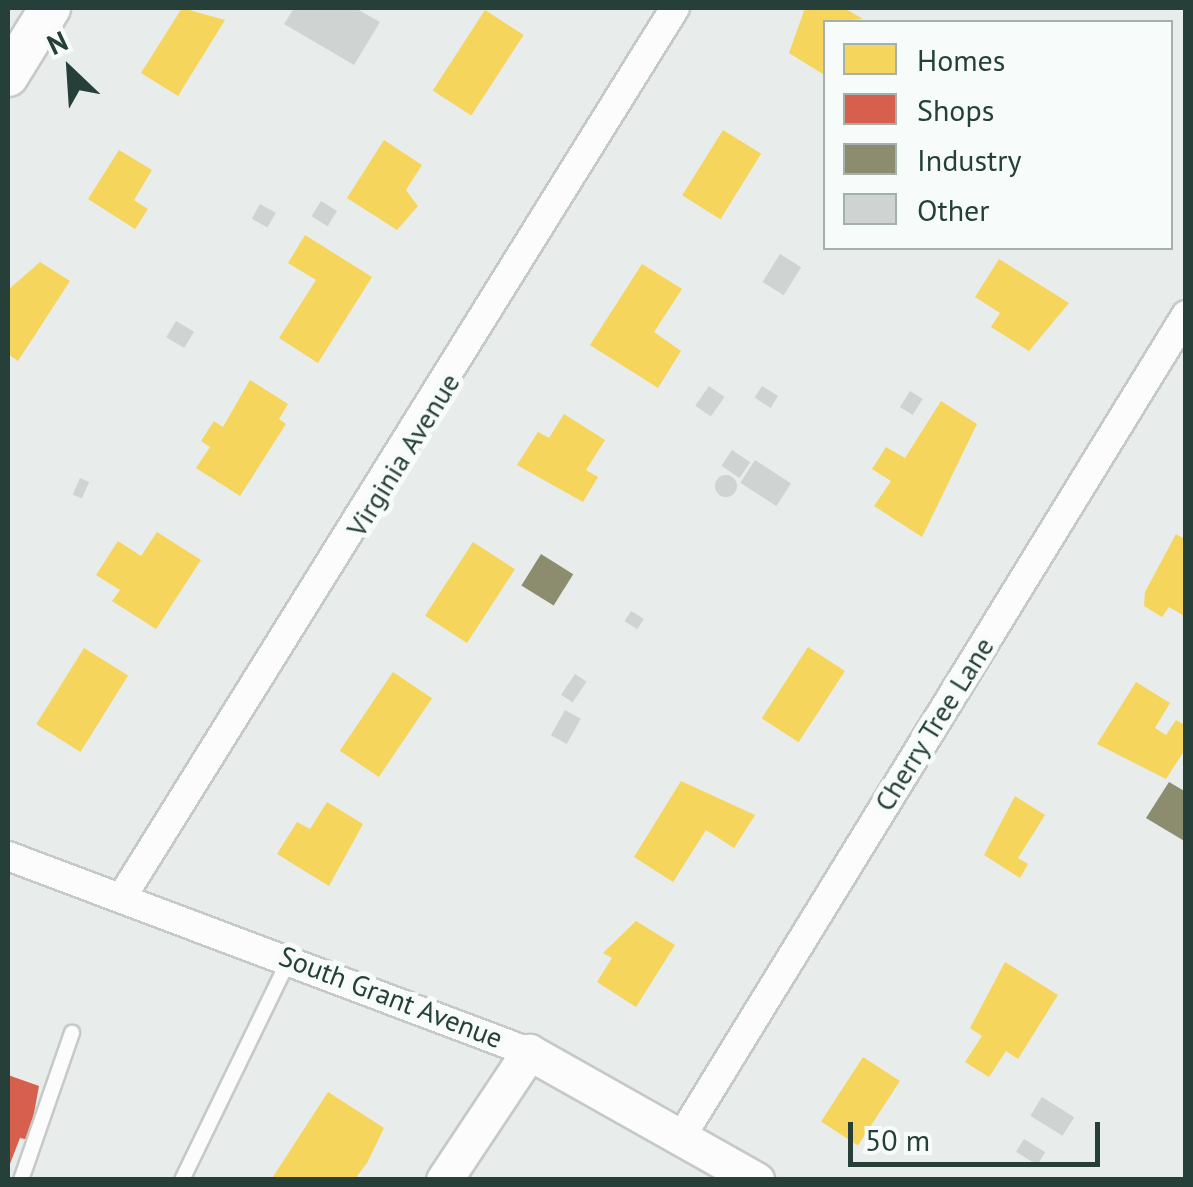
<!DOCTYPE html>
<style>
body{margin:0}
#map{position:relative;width:1193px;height:1187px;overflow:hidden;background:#e8ecea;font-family:"PT Sans",sans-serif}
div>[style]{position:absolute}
.homes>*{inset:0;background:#f6d55c;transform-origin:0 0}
.shops>*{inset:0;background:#d6604d}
.industry>*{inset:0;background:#8c8c6e;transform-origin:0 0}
.building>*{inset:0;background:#cfd4d2;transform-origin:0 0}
.round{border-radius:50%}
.roads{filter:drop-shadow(2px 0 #c5c9c7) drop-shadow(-2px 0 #c5c9c7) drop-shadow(0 2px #c5c9c7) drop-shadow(0 -2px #c5c9c7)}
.service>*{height:14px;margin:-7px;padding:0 7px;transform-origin:7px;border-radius:7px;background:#fcfcfc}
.minor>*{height:28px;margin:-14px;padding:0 14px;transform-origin:14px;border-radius:14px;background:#fcfcfc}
.tertiary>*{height:35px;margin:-17.5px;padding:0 17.5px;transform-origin:17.5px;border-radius:17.5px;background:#fcfcfc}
.secondary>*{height:40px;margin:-20px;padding:0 20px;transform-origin:20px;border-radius:20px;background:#fcfcfc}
span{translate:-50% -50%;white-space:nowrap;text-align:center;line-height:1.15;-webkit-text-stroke:10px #f7fbf9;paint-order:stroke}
.street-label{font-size:28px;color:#264039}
.frame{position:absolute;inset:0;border:10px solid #264039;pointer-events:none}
.legend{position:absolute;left:823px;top:20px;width:350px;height:230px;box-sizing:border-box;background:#f7fbf9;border:2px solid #a3b0ac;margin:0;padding:12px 18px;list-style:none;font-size:30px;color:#264039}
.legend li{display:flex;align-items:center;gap:20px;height:50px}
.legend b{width:50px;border:2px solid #a3b0ac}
.north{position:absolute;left:20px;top:20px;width:100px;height:100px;-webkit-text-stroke:8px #f7fbf9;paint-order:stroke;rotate:335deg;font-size:28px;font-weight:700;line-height:40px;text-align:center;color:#264039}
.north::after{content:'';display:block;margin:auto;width:35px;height:45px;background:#264039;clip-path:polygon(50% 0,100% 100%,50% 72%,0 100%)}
.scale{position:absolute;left:848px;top:1122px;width:252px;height:45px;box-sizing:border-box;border:5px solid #264039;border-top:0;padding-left:12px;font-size:30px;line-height:35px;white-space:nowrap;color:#264039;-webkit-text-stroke:8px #f7fbf9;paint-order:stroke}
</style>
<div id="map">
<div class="homes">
<i style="clip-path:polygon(182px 8px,225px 20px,178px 96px,141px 73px)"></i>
<i style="clip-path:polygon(805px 8px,844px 8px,863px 19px,826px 22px,826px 76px,789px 53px)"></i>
<i style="left:485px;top:10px;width:46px;height:96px;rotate:33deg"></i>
<i style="left:723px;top:130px;width:45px;height:77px;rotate:32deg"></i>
<i style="clip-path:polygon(384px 140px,422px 165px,406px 190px,418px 206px,397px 230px,347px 198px)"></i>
<i style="clip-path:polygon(119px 150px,152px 170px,134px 200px,148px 209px,135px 229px,88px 199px)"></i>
<i style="clip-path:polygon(305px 235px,372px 277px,318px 363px,279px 338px,316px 280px,288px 263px)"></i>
<i style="clip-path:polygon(999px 259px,1069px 303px,1029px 351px,991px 327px,1000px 313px,975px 297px)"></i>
<i style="clip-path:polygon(40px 262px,70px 281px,18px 361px,8px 354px,8px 290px)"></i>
<i style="clip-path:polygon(642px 264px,682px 289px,654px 332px,681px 351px,658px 388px,590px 345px)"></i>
<i style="clip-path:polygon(250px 380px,288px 404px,279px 419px,286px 424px,240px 496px,196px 468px,210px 447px,201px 441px,214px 421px,223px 427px)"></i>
<i style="clip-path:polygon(941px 401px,977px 424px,922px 537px,874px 506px,891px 481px,872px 469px,886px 447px,905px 458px)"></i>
<i style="clip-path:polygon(564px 414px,605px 440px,586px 470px,598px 477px,583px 502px,517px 465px,538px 432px,549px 438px)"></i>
<i style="clip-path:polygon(157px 532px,201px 560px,156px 629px,112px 601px,120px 590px,96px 575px,118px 541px,141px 556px)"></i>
<i style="clip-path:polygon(1176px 534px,1186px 540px,1186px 617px,1169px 607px,1162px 617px,1144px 606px,1145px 592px)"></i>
<i style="left:473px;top:542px;width:50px;height:88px;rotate:33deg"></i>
<i style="left:808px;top:647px;width:44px;height:85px;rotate:33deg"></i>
<i style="left:84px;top:648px;width:52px;height:90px;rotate:32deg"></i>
<i style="left:393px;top:672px;width:47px;height:95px;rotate:34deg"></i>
<i style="clip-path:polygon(1136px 682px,1170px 703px,1155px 728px,1166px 735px,1176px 720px,1186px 726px,1186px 748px,1166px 779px,1097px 744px)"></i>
<i style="clip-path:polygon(681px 781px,755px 815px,734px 848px,706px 830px,673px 882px,634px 857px)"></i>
<i style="clip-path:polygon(1015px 796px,1045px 815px,1018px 858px,1028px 864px,1020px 878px,984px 855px)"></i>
<i style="clip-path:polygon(327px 802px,363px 824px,329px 886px,277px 854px,297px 822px,310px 829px)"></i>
<i style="clip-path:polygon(636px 921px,675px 945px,636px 1007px,597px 982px,612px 958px,603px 953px)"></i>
<i style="clip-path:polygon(1005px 962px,1058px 995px,1018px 1059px,1006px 1051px,989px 1077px,965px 1062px,982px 1036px,970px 1028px)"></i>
<i style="left:863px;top:1057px;width:44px;height:77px;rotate:33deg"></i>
<i style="clip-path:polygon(328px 1092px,384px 1128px,367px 1163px,354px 1180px,271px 1180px)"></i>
</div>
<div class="shops">
<i style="clip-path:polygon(8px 1075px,39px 1086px,29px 1140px,20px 1138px,8px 1169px)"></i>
</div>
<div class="industry">
<i style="left:541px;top:554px;width:38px;height:37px;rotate:32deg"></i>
<i style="clip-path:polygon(1169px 782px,1186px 792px,1186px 842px,1146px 818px)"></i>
</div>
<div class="building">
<i style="clip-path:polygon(294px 8px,355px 8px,380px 22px,354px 65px,284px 24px)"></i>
<i style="left:321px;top:201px;width:19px;height:18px;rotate:32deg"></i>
<i style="left:260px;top:204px;width:18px;height:17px;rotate:29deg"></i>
<i style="left:780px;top:254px;width:25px;height:33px;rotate:32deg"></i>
<i style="left:176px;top:321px;width:21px;height:19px;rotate:31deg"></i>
<i style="left:709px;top:386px;width:19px;height:24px;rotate:35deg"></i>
<i style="left:762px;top:386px;width:19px;height:14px;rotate:32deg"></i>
<i style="left:910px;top:391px;width:15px;height:19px;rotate:32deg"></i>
<i style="left:732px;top:450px;width:22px;height:19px;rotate:34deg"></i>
<i style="left:755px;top:460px;width:43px;height:27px;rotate:33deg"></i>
<i class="round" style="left:715px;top:475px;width:22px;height:22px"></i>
<i style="left:80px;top:478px;width:10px;height:18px;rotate:24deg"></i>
<i style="left:631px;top:611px;width:15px;height:12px;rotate:32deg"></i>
<i style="left:575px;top:674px;width:14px;height:25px;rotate:34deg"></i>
<i style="left:565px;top:710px;width:18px;height:29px;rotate:29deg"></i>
<i style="left:1042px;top:1097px;width:38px;height:22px;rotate:32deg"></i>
<i style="left:1024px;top:1139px;width:25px;height:15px;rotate:32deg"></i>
</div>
<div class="roads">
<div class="service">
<i style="left:21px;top:1180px;width:156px;rotate:-70.9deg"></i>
<i style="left:182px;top:1180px;width:247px;rotate:-64.1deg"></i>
</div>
<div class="minor">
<i style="left:8px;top:856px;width:557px;rotate:20.62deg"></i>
<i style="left:122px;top:897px;width:1047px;rotate:-58.12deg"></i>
<i style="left:683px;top:1134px;width:961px;rotate:-58.44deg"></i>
</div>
<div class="tertiary">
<i style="left:444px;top:1180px;width:154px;rotate:-56.4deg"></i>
<i style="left:529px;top:1052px;width:261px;rotate:29.4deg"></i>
</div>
<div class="secondary">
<i style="left:8px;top:76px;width:80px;rotate:-58.3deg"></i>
</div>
</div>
<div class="street-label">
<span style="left:403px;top:455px;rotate:-58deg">Virginia Avenue</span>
<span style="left:934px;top:724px;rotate:-58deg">Cherry Tree Lane</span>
<span style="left:391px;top:997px;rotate:21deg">South Grant Avenue</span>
</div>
<div class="frame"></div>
<ul class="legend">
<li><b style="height:28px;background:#f6d55c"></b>Homes</li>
<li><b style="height:28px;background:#d6604d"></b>Shops</li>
<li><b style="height:28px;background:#8c8c6e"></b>Industry</li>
<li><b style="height:28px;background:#cfd4d2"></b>Other</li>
</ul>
<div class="north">N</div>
<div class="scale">50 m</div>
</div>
